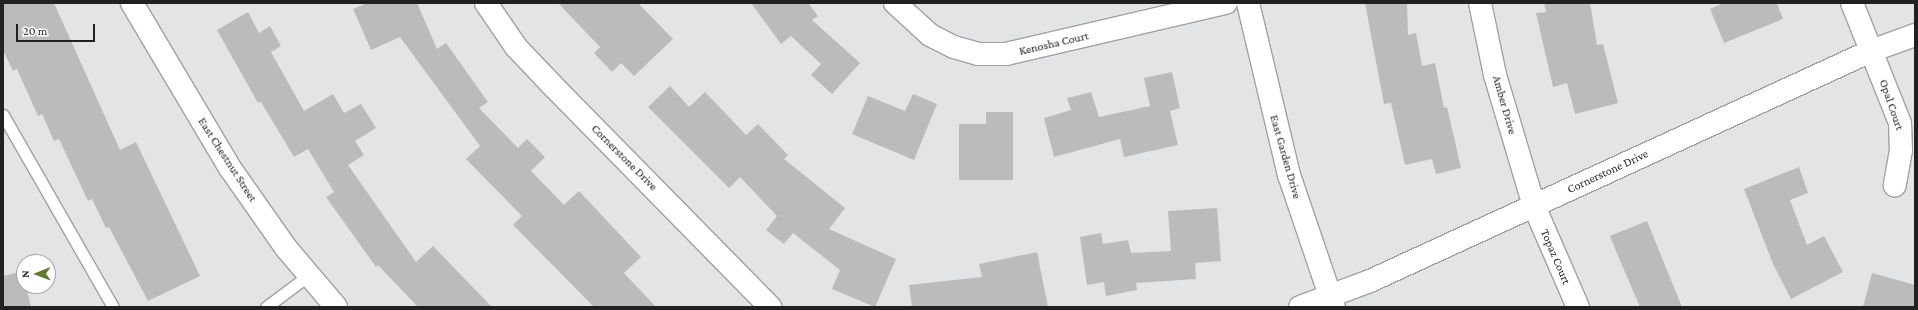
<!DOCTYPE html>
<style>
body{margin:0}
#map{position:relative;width:1918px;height:310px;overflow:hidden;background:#e3e4e6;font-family:"Crimson Pro",serif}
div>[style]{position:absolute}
.building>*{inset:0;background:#bcbbbc}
.roads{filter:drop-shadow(1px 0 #a1a1a3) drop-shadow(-1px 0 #a1a1a3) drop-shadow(0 1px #a1a1a3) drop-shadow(0 -1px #a1a1a3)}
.service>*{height:11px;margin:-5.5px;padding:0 5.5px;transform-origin:5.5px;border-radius:5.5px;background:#fff}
.minor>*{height:22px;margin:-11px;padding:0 11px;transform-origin:11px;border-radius:11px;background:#fff}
span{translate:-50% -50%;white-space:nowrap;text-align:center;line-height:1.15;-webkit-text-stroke:3px #fff;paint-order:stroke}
.street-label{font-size:12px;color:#202121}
.frame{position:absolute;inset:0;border:4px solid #202121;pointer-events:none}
.north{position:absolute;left:16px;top:254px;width:40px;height:40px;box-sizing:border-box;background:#fff;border:1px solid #a6a6a6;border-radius:50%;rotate:269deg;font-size:11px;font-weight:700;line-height:16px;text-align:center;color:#202121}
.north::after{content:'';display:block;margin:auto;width:14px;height:18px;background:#637b2d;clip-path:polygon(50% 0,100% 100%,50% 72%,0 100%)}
.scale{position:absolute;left:16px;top:24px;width:79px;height:18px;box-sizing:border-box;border:2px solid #202121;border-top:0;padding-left:5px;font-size:12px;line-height:14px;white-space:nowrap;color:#202121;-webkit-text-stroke:3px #fff;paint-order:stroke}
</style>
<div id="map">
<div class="building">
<i style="clip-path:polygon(3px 3px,54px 3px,120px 150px,136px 142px,200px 276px,148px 301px,109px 227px,106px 228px,92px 199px,88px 201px,59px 139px,54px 141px,42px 114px,38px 116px,17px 69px,13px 71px,3px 50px)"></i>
<i style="clip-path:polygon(367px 3px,417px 3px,437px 49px,446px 43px,488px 102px,479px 108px,518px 148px,527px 139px,545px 157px,531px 171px,564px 205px,579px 191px,641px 257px,624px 273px,656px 307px,594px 307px,513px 225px,522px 216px,466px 159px,480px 146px,400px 37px,371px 50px,353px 9px)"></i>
<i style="clip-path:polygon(558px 3px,638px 3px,673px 39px,634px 76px,621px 63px,612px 72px,594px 53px,600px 47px)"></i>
<i style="clip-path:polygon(751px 3px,808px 3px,818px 16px,812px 20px,860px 63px,832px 94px,811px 75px,821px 64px,791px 36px,781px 44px)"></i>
<i style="clip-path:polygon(1365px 3px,1407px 3px,1408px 35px,1416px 33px,1422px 66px,1435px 63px,1444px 108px,1447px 107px,1461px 168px,1436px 174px,1432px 159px,1405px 165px,1391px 103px,1384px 104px)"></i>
<i style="clip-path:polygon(1544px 3px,1590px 3px,1597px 45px,1603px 44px,1618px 103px,1575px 114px,1567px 83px,1553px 87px,1536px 13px,1546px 12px)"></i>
<i style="clip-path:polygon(1724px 3px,1777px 3px,1783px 19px,1724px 43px,1710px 9px)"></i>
<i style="clip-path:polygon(248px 12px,259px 33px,270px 26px,281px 46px,271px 52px,304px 111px,333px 94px,344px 113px,361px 104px,376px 128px,355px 141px,364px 155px,348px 165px,416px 262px,433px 246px,492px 307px,418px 307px,378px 265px,376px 267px,326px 197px,334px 192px,308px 149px,294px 157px,261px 102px,258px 103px,217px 30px)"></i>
<i style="clip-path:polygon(1172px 72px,1180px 108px,1170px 111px,1178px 145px,1124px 157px,1120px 139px,1054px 157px,1044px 118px,1071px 110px,1067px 98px,1091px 92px,1099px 117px,1150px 106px,1144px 78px)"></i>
<i style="clip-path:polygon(670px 86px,689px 107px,705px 92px,746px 135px,758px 124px,788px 155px,784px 159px,845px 208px,829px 229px,896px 259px,875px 307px,832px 289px,840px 270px,793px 233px,784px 244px,766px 230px,777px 216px,740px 177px,729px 188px,648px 107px)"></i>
<i style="clip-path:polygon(913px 94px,937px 104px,914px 160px,852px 134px,868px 96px,905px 111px)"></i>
<i style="clip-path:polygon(986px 112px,1013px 112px,1013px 180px,959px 180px,959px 124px,986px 124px)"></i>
<i style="clip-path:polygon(1799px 167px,1808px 193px,1790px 200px,1807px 245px,1824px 236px,1843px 272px,1791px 299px,1773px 264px,1744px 189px)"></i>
<i style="clip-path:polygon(1217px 208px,1221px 261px,1195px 263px,1196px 279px,1136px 283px,1137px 290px,1106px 296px,1104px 282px,1087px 285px,1080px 237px,1101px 233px,1103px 244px,1128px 240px,1131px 253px,1171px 251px,1168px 211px)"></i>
<i style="clip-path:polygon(1647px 221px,1682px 307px,1640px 307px,1618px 256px,1610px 236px)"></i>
<i style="clip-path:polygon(1037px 252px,1048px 307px,912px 307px,909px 285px,982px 277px,979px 264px)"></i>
<i style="clip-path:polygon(23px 271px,24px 286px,26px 286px,31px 307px,3px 307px,3px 276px)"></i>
<i style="clip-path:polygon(1872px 273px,1915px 285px,1915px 307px,1863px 307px)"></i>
</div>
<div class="roads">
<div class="service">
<i style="left:3px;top:115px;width:221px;rotate:60.2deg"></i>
<i style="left:266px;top:307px;width:54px;rotate:-36.7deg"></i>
</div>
<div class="minor">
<i style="left:132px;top:3px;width:192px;rotate:59.3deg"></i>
<i style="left:230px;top:168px;width:98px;rotate:55deg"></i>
<i style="left:286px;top:248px;width:77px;rotate:49.7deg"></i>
<i style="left:486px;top:3px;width:53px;rotate:55.7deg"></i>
<i style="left:516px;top:47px;width:54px;rotate:46.5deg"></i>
<i style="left:553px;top:86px;width:310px;rotate:45.5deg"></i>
<i style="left:895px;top:3px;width:47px;rotate:42.4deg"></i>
<i style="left:930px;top:35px;width:27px;rotate:27deg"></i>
<i style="left:954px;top:47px;width:25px;rotate:16deg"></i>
<i style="left:978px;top:54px;width:28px"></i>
<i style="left:1006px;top:54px;width:226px;rotate:-13.1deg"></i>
<i style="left:1248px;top:3px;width:177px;rotate:76.6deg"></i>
<i style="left:1289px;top:175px;width:139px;rotate:71.2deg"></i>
<i style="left:1480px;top:3px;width:74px;rotate:78.2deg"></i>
<i style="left:1495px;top:75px;width:137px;rotate:73.4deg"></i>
<i style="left:1534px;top:206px;width:110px;rotate:66.5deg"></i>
<i style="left:1852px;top:3px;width:129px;rotate:68.2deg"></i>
<i style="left:1900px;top:123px;width:27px;rotate:88deg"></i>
<i style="left:1901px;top:150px;width:36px;rotate:100deg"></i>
<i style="left:1300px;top:307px;width:75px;rotate:-20.4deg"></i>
<i style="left:1370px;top:281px;width:551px;rotate:-24.66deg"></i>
<i style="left:1871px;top:51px;width:47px;rotate:-20deg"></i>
</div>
</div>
<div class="street-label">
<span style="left:1054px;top:44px;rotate:-13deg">Kenosha Court</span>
<span style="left:1504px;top:105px;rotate:74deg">Amber Drive</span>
<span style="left:1891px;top:105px;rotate:71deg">Opal Court</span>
<span style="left:1285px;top:157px;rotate:74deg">East Garden Drive</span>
<span style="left:624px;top:158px;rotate:45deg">Cornerstone Drive</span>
<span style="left:227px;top:160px;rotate:57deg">East Chestnut Street</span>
<span style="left:1608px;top:172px;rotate:-25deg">Cornerstone Drive</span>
<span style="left:1555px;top:257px;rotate:67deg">Topaz Court</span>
</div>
<div class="frame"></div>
<div class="north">N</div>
<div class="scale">20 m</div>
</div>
